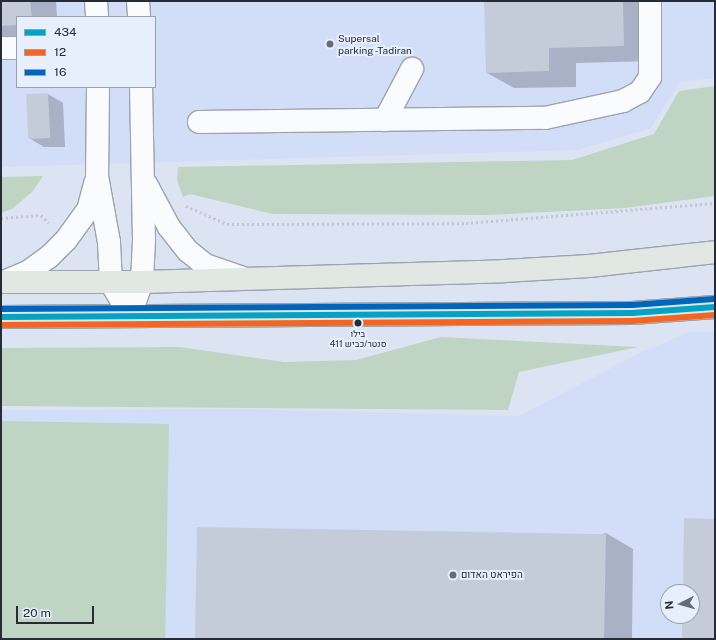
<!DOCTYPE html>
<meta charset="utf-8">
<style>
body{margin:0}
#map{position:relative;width:716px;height:640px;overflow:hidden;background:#dce4f3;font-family:"Public Sans",Heebo,sans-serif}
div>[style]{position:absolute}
.built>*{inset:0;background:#d2def7}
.green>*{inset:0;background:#bfd4c2;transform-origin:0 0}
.shadow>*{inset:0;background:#0003}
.building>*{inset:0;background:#c5ccd9;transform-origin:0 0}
.path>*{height:2.5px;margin-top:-1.25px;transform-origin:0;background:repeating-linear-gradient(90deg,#c3c6cc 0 2px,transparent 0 5px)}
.roads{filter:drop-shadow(1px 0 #9ca3af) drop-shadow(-1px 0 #9ca3af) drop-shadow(0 1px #9ca3af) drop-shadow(0 -1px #9ca3af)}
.minor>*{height:22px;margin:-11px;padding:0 11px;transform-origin:11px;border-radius:11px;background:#fafbfd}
.major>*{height:22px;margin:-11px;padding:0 11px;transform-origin:11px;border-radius:11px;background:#e1e7e2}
.bus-1>*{height:6px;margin:-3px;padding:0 3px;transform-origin:3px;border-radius:3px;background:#02a3c6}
.bus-2>*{height:6px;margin:-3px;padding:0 3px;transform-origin:3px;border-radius:3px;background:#f26522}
.bus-3>*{height:6px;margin:-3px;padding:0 3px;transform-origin:3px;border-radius:3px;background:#0065bd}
.dots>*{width:11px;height:11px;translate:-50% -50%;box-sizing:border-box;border:2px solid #e7eefc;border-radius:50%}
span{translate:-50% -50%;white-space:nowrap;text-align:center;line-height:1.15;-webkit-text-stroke:4px #e7eefc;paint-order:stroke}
.bus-label{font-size:9px;color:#252c38}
.poi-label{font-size:10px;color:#252c38}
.left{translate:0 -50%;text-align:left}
.frame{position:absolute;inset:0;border:2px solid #252c38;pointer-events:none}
.legend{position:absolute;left:16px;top:16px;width:140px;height:72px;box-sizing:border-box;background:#e7eefc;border:1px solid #99a0ae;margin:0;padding:5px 7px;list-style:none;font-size:12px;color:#252c38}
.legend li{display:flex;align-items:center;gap:8px;height:20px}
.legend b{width:20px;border:1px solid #99a0ae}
.north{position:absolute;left:660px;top:584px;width:40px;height:40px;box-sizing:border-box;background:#e7eefc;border:1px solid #99a0ae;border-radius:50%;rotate:264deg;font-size:11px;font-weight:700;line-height:16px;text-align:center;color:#252c38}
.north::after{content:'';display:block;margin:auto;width:14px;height:18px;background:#656c79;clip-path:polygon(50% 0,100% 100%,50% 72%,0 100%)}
.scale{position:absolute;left:16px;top:606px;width:78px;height:18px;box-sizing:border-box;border:2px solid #252c38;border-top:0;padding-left:5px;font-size:12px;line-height:14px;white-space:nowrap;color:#252c38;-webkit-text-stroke:3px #e7eefc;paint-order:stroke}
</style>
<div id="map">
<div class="built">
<i style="clip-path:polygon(evenodd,1px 1px,715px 1px,715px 78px,680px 82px,651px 128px,579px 150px,1px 167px,1px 1px,17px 17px,155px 17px,155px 87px,17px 87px,17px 17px)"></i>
<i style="clip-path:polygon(evenodd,689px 332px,715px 332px,715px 639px,1px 639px,1px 410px,242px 409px,519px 416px,640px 353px,689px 332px,668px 592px,692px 592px,692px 616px,668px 616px,668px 592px)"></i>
</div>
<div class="green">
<i style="clip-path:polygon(715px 86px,715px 196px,625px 208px,488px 215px,272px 214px,190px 194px,183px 197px,177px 180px,178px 167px,572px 160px,654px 134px,679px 91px)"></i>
<i style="clip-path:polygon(43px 176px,32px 192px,12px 209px,1px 213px,1px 177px)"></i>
<i style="clip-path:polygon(441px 337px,638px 347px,519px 372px,508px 410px,1px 406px,1px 348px,180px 347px,284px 362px,356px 360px)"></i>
<i style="left:1px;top:421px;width:168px;height:218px;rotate:1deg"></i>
</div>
<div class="shadow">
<i style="clip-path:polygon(1px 1px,56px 1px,57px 17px,17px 17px,17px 42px,1px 43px)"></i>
<i style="clip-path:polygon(485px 1px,649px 1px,651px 61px,576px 63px,576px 87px,514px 88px,487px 73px)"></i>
<i style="clip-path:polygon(48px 94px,63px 103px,65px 147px,44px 147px,29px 138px,27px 95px)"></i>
<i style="clip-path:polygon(606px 533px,633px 549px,632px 639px,197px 639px)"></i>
</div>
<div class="building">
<i style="clip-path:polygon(1px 1px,30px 1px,32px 17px,17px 17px,17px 25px,1px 26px)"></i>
<i style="clip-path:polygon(484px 1px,623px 1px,624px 46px,549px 48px,549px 71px,486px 73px)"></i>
<i style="left:48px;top:93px;width:45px;height:22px;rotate:87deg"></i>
<i style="clip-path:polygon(684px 518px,715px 519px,715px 639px,682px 639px,682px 616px,692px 616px,692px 592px,683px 592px)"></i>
<i style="left:197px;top:527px;width:409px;height:112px;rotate:1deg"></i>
</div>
<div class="path">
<i style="left:186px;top:206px;width:45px;rotate:23.7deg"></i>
<i style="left:227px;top:224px;width:239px;rotate:-0.2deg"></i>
<i style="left:466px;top:223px;width:250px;rotate:-4.6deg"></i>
<i style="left:1px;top:218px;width:40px;rotate:-4.3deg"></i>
<i style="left:41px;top:215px;width:11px;rotate:45deg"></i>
</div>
<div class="roads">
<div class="minor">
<i style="left:96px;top:1px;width:16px;rotate:86deg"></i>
<i style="left:138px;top:1px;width:16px;rotate:86deg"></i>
<i style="left:1px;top:48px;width:16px"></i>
<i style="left:98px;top:87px;width:89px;rotate:90.6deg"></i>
<i style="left:97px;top:176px;width:67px;rotate:79.7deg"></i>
<i style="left:109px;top:242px;width:41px;rotate:87.2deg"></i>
<i style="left:111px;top:283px;width:37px;rotate:59deg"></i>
<i style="left:385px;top:120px;width:58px;rotate:-62.1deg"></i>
<i style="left:199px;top:122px;width:346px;rotate:-0.7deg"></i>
<i style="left:545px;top:118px;width:80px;rotate:-12.3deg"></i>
<i style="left:623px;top:101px;width:19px;rotate:-28deg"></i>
<i style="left:640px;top:92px;width:18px;rotate:-56deg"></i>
<i style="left:650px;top:77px;width:76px;rotate:-90deg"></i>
<i style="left:146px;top:184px;width:49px;rotate:61.9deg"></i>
<i style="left:169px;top:227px;width:31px;rotate:52deg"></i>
<i style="left:188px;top:251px;width:22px;rotate:39deg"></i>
<i style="left:205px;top:265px;width:40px;rotate:18.9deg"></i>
<i style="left:4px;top:282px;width:26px;rotate:-23deg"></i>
<i style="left:28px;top:272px;width:26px;rotate:-36deg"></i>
<i style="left:49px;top:257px;width:24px;rotate:-45deg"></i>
<i style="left:66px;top:240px;width:37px;rotate:-54deg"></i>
<i style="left:88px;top:210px;width:28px;rotate:-75deg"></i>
<i style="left:130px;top:315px;width:35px;rotate:-70deg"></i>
<i style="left:142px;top:282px;width:42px;rotate:-87.3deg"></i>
<i style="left:144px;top:240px;width:153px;rotate:-91.1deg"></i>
</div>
<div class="major">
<i style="left:1px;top:282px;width:141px"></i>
<i style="left:142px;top:282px;width:362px;rotate:-1.7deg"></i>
<i style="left:504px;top:271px;width:85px;rotate:-3.4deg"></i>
<i style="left:589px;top:266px;width:127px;rotate:-6.3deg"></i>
<i style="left:1px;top:317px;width:631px;rotate:-0.36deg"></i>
<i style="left:632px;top:313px;width:83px;rotate:-4.1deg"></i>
</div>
</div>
<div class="bus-1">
<i style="left:1px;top:317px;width:631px;rotate:-0.36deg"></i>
<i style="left:632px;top:313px;width:83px;rotate:-4.1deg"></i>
</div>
<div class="bus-2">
<i style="left:1px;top:325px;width:631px;rotate:-0.36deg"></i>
<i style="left:632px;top:321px;width:83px;rotate:-4.1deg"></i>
</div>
<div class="bus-3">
<i style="left:1px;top:309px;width:631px;rotate:-0.36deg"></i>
<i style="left:632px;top:305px;width:82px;rotate:-4.2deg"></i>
</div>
<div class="dots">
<i style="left:330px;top:44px;background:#656c79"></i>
<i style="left:358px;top:323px;background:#252c38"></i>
<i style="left:453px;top:575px;background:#656c79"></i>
</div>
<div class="bus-label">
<span style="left:358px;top:339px">בילו<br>סנטר/כביש 411</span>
</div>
<div class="poi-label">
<span class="left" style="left:338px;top:44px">Supersal<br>parking -Tadiran</span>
<span class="left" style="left:461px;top:575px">הפיראט האדום</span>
</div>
<div class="frame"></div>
<ul class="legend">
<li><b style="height:5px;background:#02a3c6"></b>434</li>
<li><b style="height:5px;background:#f26522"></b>12</li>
<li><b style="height:5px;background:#0065bd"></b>16</li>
</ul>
<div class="north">N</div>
<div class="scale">20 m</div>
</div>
